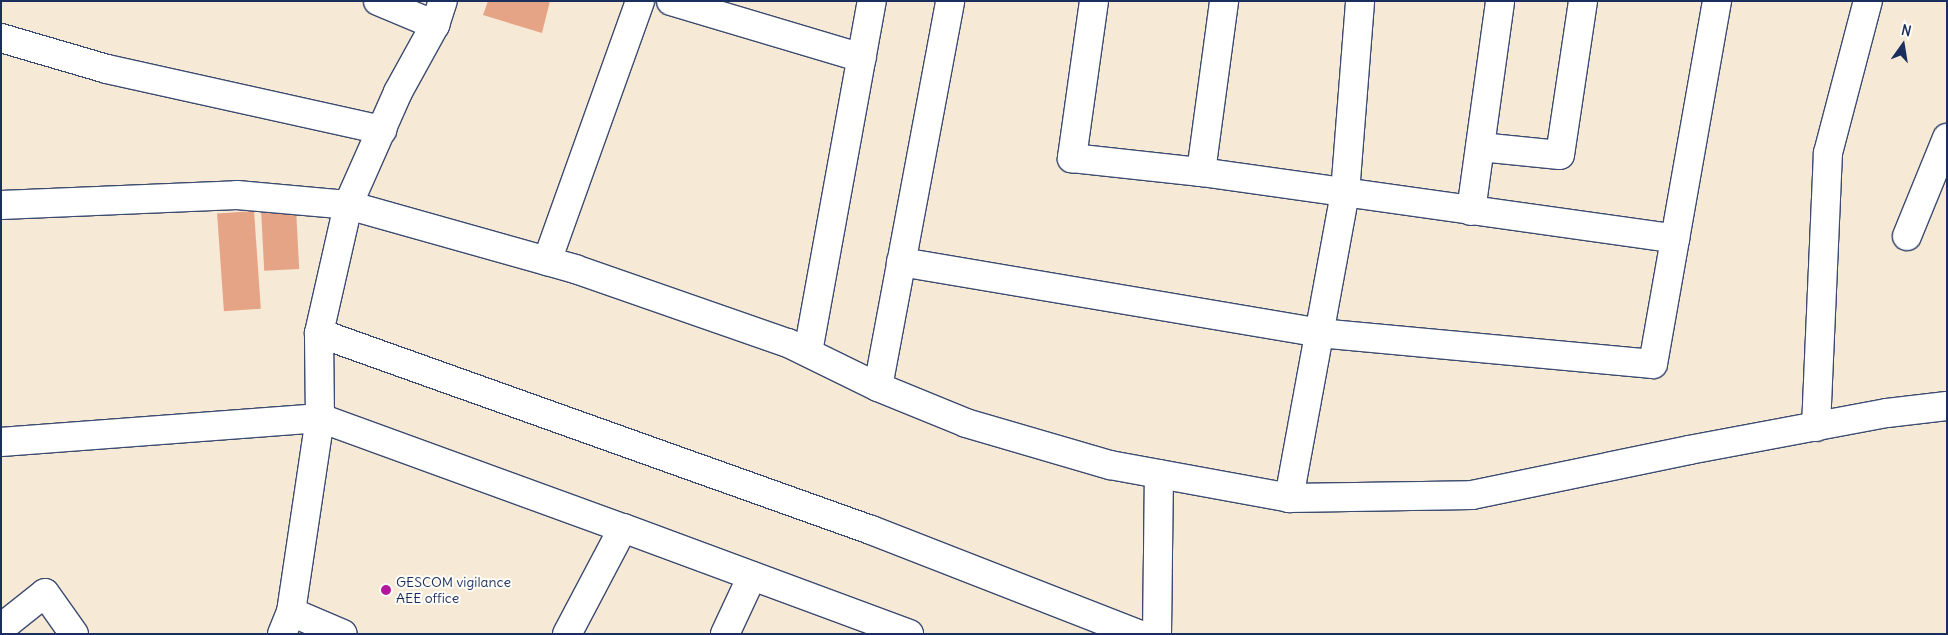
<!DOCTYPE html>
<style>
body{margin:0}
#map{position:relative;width:1948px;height:635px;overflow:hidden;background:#f6ead6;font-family:Delius,sans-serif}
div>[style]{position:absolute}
.building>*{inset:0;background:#e5a486;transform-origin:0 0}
.roads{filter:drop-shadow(1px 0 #3c4b70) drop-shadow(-1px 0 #3c4b70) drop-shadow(0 1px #3c4b70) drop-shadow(0 -1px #3c4b70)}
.minor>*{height:28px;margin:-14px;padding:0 14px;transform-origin:14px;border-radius:14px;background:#fff}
.major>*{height:28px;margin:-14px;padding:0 14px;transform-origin:14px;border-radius:14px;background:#fff}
.dots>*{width:14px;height:14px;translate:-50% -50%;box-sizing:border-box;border:2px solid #fdfcf7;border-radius:50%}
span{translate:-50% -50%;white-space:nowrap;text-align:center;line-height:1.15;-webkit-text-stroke:4px #fdfcf7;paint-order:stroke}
.poi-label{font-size:14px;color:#1b2f5e}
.left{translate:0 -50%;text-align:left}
.frame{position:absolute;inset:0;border:2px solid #1b2f5e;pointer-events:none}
.north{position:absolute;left:1878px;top:20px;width:50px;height:50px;-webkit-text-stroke:4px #fdfcf7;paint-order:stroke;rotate:13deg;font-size:14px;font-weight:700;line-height:20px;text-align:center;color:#1b2f5e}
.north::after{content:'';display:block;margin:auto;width:18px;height:22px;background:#1b2f5e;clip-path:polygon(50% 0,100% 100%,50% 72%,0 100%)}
</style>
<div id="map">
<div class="building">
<i style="clip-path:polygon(488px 1px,550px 1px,542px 33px,483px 15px)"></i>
<i style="left:296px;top:208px;width:61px;height:35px;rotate:87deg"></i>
<i style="left:254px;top:211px;width:98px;height:37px;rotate:86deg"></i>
</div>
<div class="roads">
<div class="minor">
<i style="left:378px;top:1px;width:62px;rotate:22.8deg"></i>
<i style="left:671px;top:1px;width:199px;rotate:16.6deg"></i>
<i style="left:1094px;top:1px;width:159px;rotate:98deg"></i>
<i style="left:1072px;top:158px;width:130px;rotate:6.2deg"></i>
<i style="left:1201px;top:172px;width:479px;rotate:8deg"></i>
<i style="left:1px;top:38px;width:110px;rotate:16.3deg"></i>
<i style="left:107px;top:69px;width:282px;rotate:12.5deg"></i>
<i style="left:1480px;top:147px;width:80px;rotate:5.7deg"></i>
<i style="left:1560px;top:155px;width:156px;rotate:-81.5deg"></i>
<i style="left:1201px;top:172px;width:173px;rotate:-82.3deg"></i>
<i style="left:1471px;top:211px;width:212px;rotate:-82.1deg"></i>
<i style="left:1907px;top:236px;width:106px;rotate:-67.8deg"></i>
<i style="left:547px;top:261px;width:276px;rotate:-70.3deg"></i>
<i style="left:901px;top:262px;width:424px;rotate:9.6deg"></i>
<i style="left:1319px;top:333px;width:335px;rotate:5.3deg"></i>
<i style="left:1653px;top:364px;width:369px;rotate:-80deg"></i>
<i style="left:319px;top:333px;width:586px;rotate:19.64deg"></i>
<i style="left:871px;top:530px;width:287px;rotate:21.3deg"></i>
<i style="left:808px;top:352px;width:357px;rotate:-79.7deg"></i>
<i style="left:878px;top:387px;width:393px;rotate:-79.4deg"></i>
<i style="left:1816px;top:427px;width:274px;rotate:-87.5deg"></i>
<i style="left:1828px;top:153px;width:157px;rotate:-75.3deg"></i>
<i style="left:1px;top:442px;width:320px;rotate:-4.3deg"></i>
<i style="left:320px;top:418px;width:322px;rotate:20deg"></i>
<i style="left:623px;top:528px;width:120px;rotate:117.8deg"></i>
<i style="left:1289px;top:498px;width:310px;rotate:-79.6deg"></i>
<i style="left:1345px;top:193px;width:193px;rotate:-85.5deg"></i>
<i style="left:623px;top:528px;width:305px;rotate:20.3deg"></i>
<i style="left:291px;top:612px;width:56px;rotate:22.9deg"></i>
<i style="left:1px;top:628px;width:56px;rotate:-38.5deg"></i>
<i style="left:45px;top:593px;width:50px;rotate:54.7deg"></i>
<i style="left:282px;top:634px;width:24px;rotate:-68deg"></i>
<i style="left:291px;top:612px;width:196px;rotate:-81.5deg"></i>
<i style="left:320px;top:418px;width:85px;rotate:-90.7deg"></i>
<i style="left:319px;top:333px;width:131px;rotate:-77.2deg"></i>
<i style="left:348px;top:205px;width:124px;rotate:-66.1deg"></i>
<i style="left:398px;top:92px;width:77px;rotate:-61.1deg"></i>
<i style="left:435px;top:25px;width:25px;rotate:-72deg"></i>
<i style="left:725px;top:634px;width:64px;rotate:-65deg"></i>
<i style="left:1157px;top:634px;width:160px;rotate:-89.3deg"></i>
</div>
<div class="major">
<i style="left:1px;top:205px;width:236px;rotate:-2.4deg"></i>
<i style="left:237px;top:195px;width:111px;rotate:5.1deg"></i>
<i style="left:348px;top:205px;width:236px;rotate:15.7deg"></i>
<i style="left:575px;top:269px;width:225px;rotate:19.2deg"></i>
<i style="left:788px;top:343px;width:100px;rotate:26.1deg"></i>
<i style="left:878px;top:387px;width:95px;rotate:22.2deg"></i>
<i style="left:966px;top:423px;width:150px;rotate:16.3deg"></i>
<i style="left:1110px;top:465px;width:182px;rotate:10.4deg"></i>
<i style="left:1289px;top:498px;width:183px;rotate:-0.9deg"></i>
<i style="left:1472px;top:495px;width:222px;rotate:-11.7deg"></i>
<i style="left:1689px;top:450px;width:201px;rotate:-10.6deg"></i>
<i style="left:1887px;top:413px;width:60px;rotate:-6.7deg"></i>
</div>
</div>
<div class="dots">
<i style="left:386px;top:590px;background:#b5179e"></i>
</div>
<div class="poi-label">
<span class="left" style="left:396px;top:590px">GESCOM vigilance<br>AEE office</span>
</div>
<div class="frame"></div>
<div class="north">N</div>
</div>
